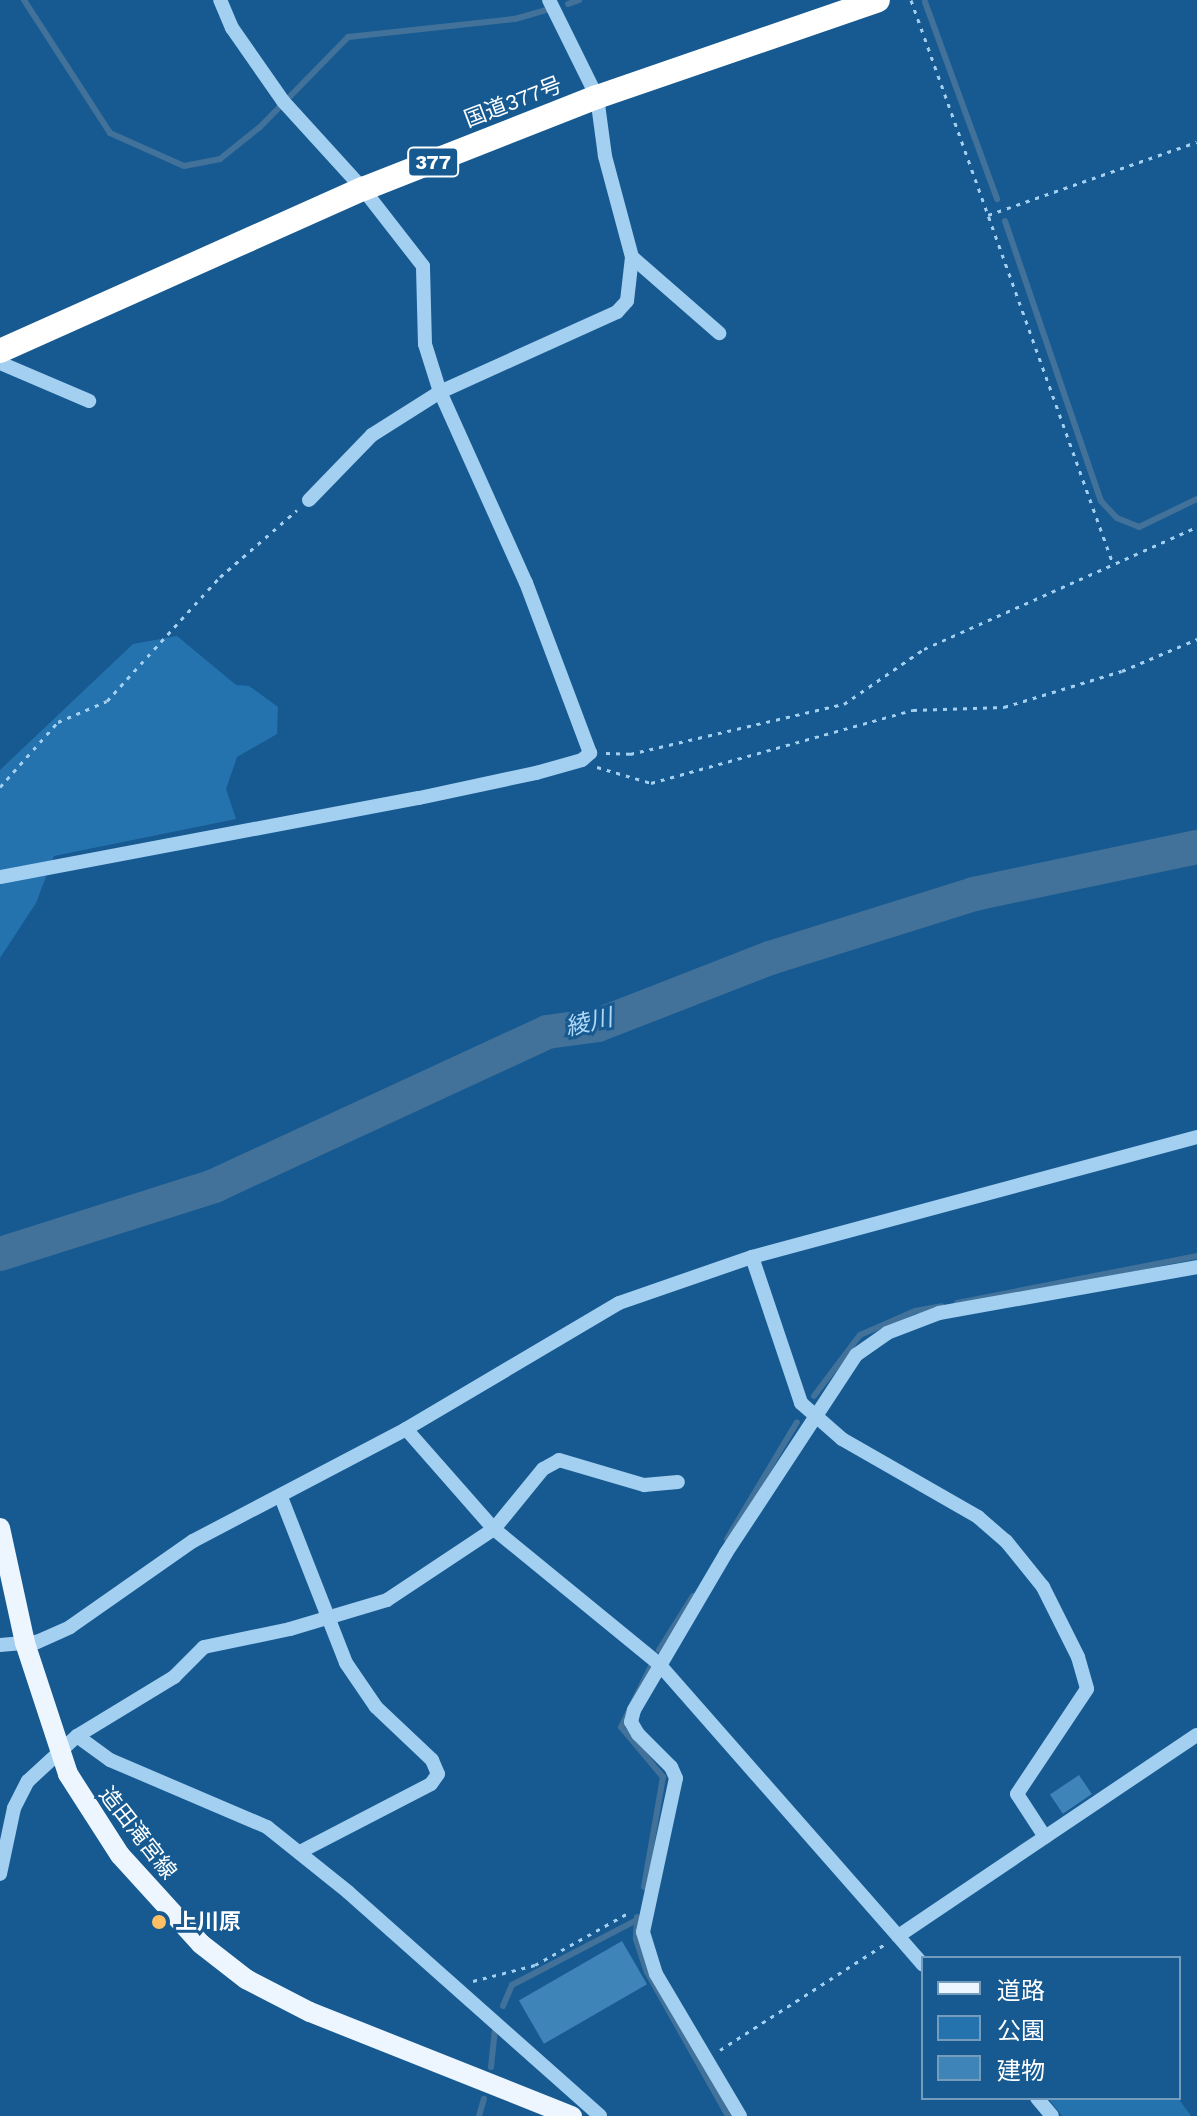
<!DOCTYPE html>
<meta charset="utf-8">
<style>
body{margin:0}
#map{position:relative;width:1197px;height:2116px;overflow:hidden;background:#165a91;font-family:"Work Sans","Noto Sans JP",sans-serif}
div>[style]{position:absolute}
.green>*{inset:0;background:#2573ae}
.stream>*{height:6px;margin:-3px;padding:0 3px;transform-origin:3px;border-radius:3px;background:#42729a}
.river>*{height:34px;margin:-17px;padding:0 17px;transform-origin:17px;border-radius:17px;background:#42729a}
.building>*{inset:0;background:#3e84b9;transform-origin:0 0}
.path>*{height:3px;margin-top:-1.5px;transform-origin:0;background:repeating-linear-gradient(90deg,#a3cff0 0 4px,transparent 0 10px)}
.minor>*{height:14px;margin:-7px;padding:0 7px;transform-origin:7px;border-radius:7px;background:#a3cff0}
.major>*{height:20px;margin:-10px;padding:0 10px;transform-origin:10px;border-radius:10px;background:#edf6ff}
.highway>*{height:24px;margin:-12px;padding:0 12px;transform-origin:12px;border-radius:12px;background:#fff}
.dots>*{width:22px;height:22px;translate:-50% -50%;box-sizing:border-box;border:4px solid #165a91;border-radius:50%}
span{translate:-50% -50%;white-space:nowrap;text-align:center;line-height:1.15;-webkit-text-stroke:6px #165a91;paint-order:stroke}
.shield-label span{padding:2px 6px;background:#165a91;border:2px solid;border-radius:6px;-webkit-text-stroke-width:0}
.shield-label{font-size:20px;color:#fff;font-weight:700}
.street-label{font-size:22px;color:#fff}
.poi-label{font-size:22px;color:#fff;font-weight:700}
.left{translate:0 -50%;text-align:left}
.water-label{font-size:24px;color:#afd9f7;font-style:italic}
.legend{position:absolute;left:921px;top:1956px;width:260px;height:144px;box-sizing:border-box;background:#165a91;border:2px solid #739cbd;margin:0;padding:10px 14px;list-style:none;font-size:24px;color:#fff}
.legend li{display:flex;align-items:center;gap:16px;height:40px}
.legend b{width:40px;border:2px solid #739cbd}
</style>
<div id="map">
<div class="green">
<i style="clip-path:polygon(177px 636px,236px 685px,249px 686px,278px 707px,277px 734px,237px 757px,226px 789px,236px 819px,54px 856px,36px 903px,0 958px,0 770px,133px 644px)"></i>
<i style="clip-path:polygon(1048px 2098px,1178px 2098px,1191px 2116px,1062px 2116px)"></i>
</div>
<div class="stream">
<i style="left:24px;top:0;width:158px;rotate:57.1deg"></i>
<i style="left:110px;top:133px;width:81px;rotate:24deg"></i>
<i style="left:184px;top:166px;width:37px;rotate:-11deg"></i>
<i style="left:220px;top:159px;width:51px;rotate:-38.7deg"></i>
<i style="left:260px;top:127px;width:126px;rotate:-45.6deg"></i>
<i style="left:348px;top:37px;width:168px;rotate:-6.2deg"></i>
<i style="left:515px;top:19px;width:32px;rotate:-16deg"></i>
<i style="left:925px;top:2px;width:210px;rotate:69.9deg"></i>
<i style="left:568px;top:4px;width:12px;rotate:-20deg"></i>
<i style="left:1005px;top:221px;width:296px;rotate:71.1deg"></i>
<i style="left:1101px;top:501px;width:23px;rotate:47deg"></i>
<i style="left:1117px;top:518px;width:24px;rotate:22deg"></i>
<i style="left:1139px;top:527px;width:64px;rotate:-25.8deg"></i>
<i style="left:957px;top:1303px;width:245px;rotate:-11.1deg"></i>
<i style="left:814px;top:1396px;width:76px;rotate:-53deg"></i>
<i style="left:860px;top:1335px;width:60px;rotate:-23.6deg"></i>
<i style="left:915px;top:1311px;width:27px;rotate:-10deg"></i>
<i style="left:727px;top:1539px;width:136px;rotate:-59.1deg"></i>
<i style="left:659px;top:1650px;width:64px;rotate:-57.8deg"></i>
<i style="left:644px;top:1887px;width:112px;rotate:-80.2deg"></i>
<i style="left:663px;top:1777px;width:65px;rotate:-130deg"></i>
<i style="left:621px;top:1727px;width:68px;rotate:-63.8deg"></i>
<i style="left:637px;top:1917px;width:22px;rotate:93deg"></i>
<i style="left:636px;top:1939px;width:35px;rotate:72deg"></i>
<i style="left:647px;top:1972px;width:165px;rotate:60.6deg"></i>
<i style="left:503px;top:2006px;width:23px;rotate:-67deg"></i>
<i style="left:512px;top:1985px;width:141px;rotate:-27.5deg"></i>
<i style="left:491px;top:2067px;width:36px;rotate:-84deg"></i>
<i style="left:479px;top:2116px;width:18px;rotate:-74deg"></i>
</div>
<div class="river">
<i style="left:0;top:1254px;width:225px;rotate:-17.6deg"></i>
<i style="left:214px;top:1186px;width:367px;rotate:-24.8deg"></i>
<i style="left:547px;top:1032px;width:51px;rotate:-7.8deg"></i>
<i style="left:598px;top:1025px;width:185px;rotate:-21.3deg"></i>
<i style="left:770px;top:958px;width:214px;rotate:-17.4deg"></i>
<i style="left:974px;top:894px;width:228px;rotate:-11.9deg"></i>
</div>
<div class="building">
<i style="left:1079px;top:1775px;width:23px;height:35px;rotate:56deg"></i>
<i style="left:622px;top:1941px;width:50px;height:119px;rotate:60deg"></i>
</div>
<div class="path">
<i style="left:911px;top:0;width:596px;rotate:70.29deg"></i>
<i style="left:988px;top:215px;width:221px;rotate:-19.3deg"></i>
<i style="left:606px;top:753px;width:24px;rotate:2deg"></i>
<i style="left:630px;top:754px;width:220px;rotate:-13.2deg"></i>
<i style="left:844px;top:704px;width:97px;rotate:-34.5deg"></i>
<i style="left:924px;top:649px;width:299px;rotate:-24.1deg"></i>
<i style="left:597px;top:767px;width:56px;rotate:16.5deg"></i>
<i style="left:651px;top:783px;width:272px;rotate:-15.6deg"></i>
<i style="left:913px;top:710px;width:91px;rotate:-1.9deg"></i>
<i style="left:1004px;top:707px;width:123px;rotate:-17deg"></i>
<i style="left:1122px;top:671px;width:82px;rotate:-23.1deg"></i>
<i style="left:0;top:787px;width:87px;rotate:-48.3deg"></i>
<i style="left:58px;top:722px;width:53px;rotate:-23.2deg"></i>
<i style="left:107px;top:701px;width:168px;rotate:-47.7deg"></i>
<i style="left:220px;top:577px;width:102px;rotate:-41deg"></i>
<i style="left:473px;top:1981px;width:64px;rotate:-14.5deg"></i>
<i style="left:535px;top:1965px;width:109px;rotate:-29.2deg"></i>
<i style="left:720px;top:2050px;width:196px;rotate:-32.7deg"></i>
</div>
<div class="minor">
<i style="left:632px;top:257px;width:116px;rotate:41.1deg"></i>
<i style="left:0;top:363px;width:97px;rotate:23.1deg"></i>
<i style="left:309px;top:500px;width:91px;rotate:-45.9deg"></i>
<i style="left:372px;top:435px;width:80px;rotate:-32.3deg"></i>
<i style="left:440px;top:392px;width:194px;rotate:-24.3deg"></i>
<i style="left:617px;top:312px;width:15px;rotate:-48deg"></i>
<i style="left:627px;top:301px;width:44px;rotate:-83.5deg"></i>
<i style="left:632px;top:257px;width:105px;rotate:-105deg"></i>
<i style="left:605px;top:156px;width:60px;rotate:-97.7deg"></i>
<i style="left:597px;top:97px;width:108px;rotate:-116.3deg"></i>
<i style="left:0;top:877px;width:426px;rotate:-10.7deg"></i>
<i style="left:419px;top:798px;width:120px;rotate:-12.1deg"></i>
<i style="left:536px;top:773px;width:48px;rotate:-15.8deg"></i>
<i style="left:582px;top:760px;width:11px;rotate:-41deg"></i>
<i style="left:590px;top:753px;width:182px;rotate:-110.6deg"></i>
<i style="left:526px;top:583px;width:209px;rotate:-114.2deg"></i>
<i style="left:440px;top:392px;width:50px;rotate:-107.4deg"></i>
<i style="left:425px;top:344px;width:78px;rotate:-91.5deg"></i>
<i style="left:423px;top:266px;width:98px;rotate:-127.9deg"></i>
<i style="left:363px;top:189px;width:119px;rotate:-132.3deg"></i>
<i style="left:283px;top:101px;width:89px;rotate:-124.9deg"></i>
<i style="left:232px;top:28px;width:30px;rotate:-113deg"></i>
<i style="left:752px;top:1257px;width:154px;rotate:71.4deg"></i>
<i style="left:801px;top:1403px;width:55px;rotate:41.3deg"></i>
<i style="left:842px;top:1439px;width:157px;rotate:29.8deg"></i>
<i style="left:978px;top:1517px;width:37px;rotate:41deg"></i>
<i style="left:1006px;top:1541px;width:59px;rotate:51.2deg"></i>
<i style="left:1043px;top:1587px;width:78px;rotate:63.4deg"></i>
<i style="left:1078px;top:1657px;width:33px;rotate:74deg"></i>
<i style="left:1087px;top:1689px;width:126px;rotate:123.7deg"></i>
<i style="left:1017px;top:1794px;width:51px;rotate:56.9deg"></i>
<i style="left:1045px;top:1837px;width:177px;rotate:146deg"></i>
<i style="left:898px;top:1936px;width:38px;rotate:49deg"></i>
<i style="left:406px;top:1429px;width:133px;rotate:48.7deg"></i>
<i style="left:494px;top:1529px;width:213px;rotate:39.3deg"></i>
<i style="left:659px;top:1664px;width:362px;rotate:48.7deg"></i>
<i style="left:281px;top:1497px;width:178px;rotate:68.6deg"></i>
<i style="left:346px;top:1663px;width:53px;rotate:55.7deg"></i>
<i style="left:376px;top:1707px;width:77px;rotate:43.4deg"></i>
<i style="left:432px;top:1760px;width:15px;rotate:67deg"></i>
<i style="left:438px;top:1774px;width:12px;rotate:125deg"></i>
<i style="left:431px;top:1784px;width:148px;rotate:152.6deg"></i>
<i style="left:0;top:1645px;width:37px;rotate:-5deg"></i>
<i style="left:37px;top:1642px;width:36px;rotate:-24deg"></i>
<i style="left:70px;top:1627px;width:150px;rotate:-35deg"></i>
<i style="left:193px;top:1541px;width:241px;rotate:-27.7deg"></i>
<i style="left:406px;top:1429px;width:247px;rotate:-30.6deg"></i>
<i style="left:619px;top:1303px;width:141px;rotate:-19.1deg"></i>
<i style="left:752px;top:1257px;width:461px;rotate:-15.1deg"></i>
<i style="left:77px;top:1736px;width:114px;rotate:-31.3deg"></i>
<i style="left:174px;top:1677px;width:42px;rotate:-45deg"></i>
<i style="left:204px;top:1647px;width:88px;rotate:-11.8deg"></i>
<i style="left:290px;top:1629px;width:101px;rotate:-16.6deg"></i>
<i style="left:387px;top:1600px;width:128px;rotate:-33.6deg"></i>
<i style="left:494px;top:1529px;width:77px;rotate:-50.8deg"></i>
<i style="left:543px;top:1469px;width:18px;rotate:-29deg"></i>
<i style="left:559px;top:1460px;width:89px;rotate:16.4deg"></i>
<i style="left:644px;top:1485px;width:34px;rotate:-5deg"></i>
<i style="left:1045px;top:1837px;width:183px;rotate:-33.9deg"></i>
<i style="left:0;top:1874px;width:67px;rotate:-78deg"></i>
<i style="left:14px;top:1808px;width:30px;rotate:-63deg"></i>
<i style="left:28px;top:1781px;width:67px;rotate:-42.6deg"></i>
<i style="left:77px;top:1736px;width:41px;rotate:36deg"></i>
<i style="left:110px;top:1760px;width:171px;rotate:23.1deg"></i>
<i style="left:267px;top:1827px;width:104px;rotate:38.7deg"></i>
<i style="left:348px;top:1892px;width:337px;rotate:41.6deg"></i>
<i style="left:1037px;top:2098px;width:23px;rotate:50deg"></i>
<i style="left:740px;top:2116px;width:165px;rotate:-120.6deg"></i>
<i style="left:656px;top:1974px;width:44px;rotate:-107.2deg"></i>
<i style="left:643px;top:1932px;width:157px;rotate:-77.9deg"></i>
<i style="left:676px;top:1778px;width:12px;rotate:-114deg"></i>
<i style="left:671px;top:1767px;width:47px;rotate:-135deg"></i>
<i style="left:638px;top:1734px;width:14px;rotate:-120deg"></i>
<i style="left:631px;top:1722px;width:12px;rotate:-76deg"></i>
<i style="left:634px;top:1710px;width:182px;rotate:-59.6deg"></i>
<i style="left:726px;top:1553px;width:237px;rotate:-56.7deg"></i>
<i style="left:856px;top:1355px;width:38px;rotate:-35deg"></i>
<i style="left:887px;top:1333px;width:56px;rotate:-21deg"></i>
<i style="left:939px;top:1313px;width:262px;rotate:-10.1deg"></i>
</div>
<div class="major">
<i style="left:0;top:1528px;width:118px;rotate:77.7deg"></i>
<i style="left:25px;top:1643px;width:138px;rotate:71.8deg"></i>
<i style="left:68px;top:1774px;width:96px;rotate:57.3deg"></i>
<i style="left:120px;top:1855px;width:120px;rotate:47.7deg"></i>
<i style="left:201px;top:1944px;width:57px;rotate:37.9deg"></i>
<i style="left:246px;top:1979px;width:72px;rotate:27.3deg"></i>
<i style="left:310px;top:2012px;width:282px;rotate:21.7deg"></i>
</div>
<div class="highway">
<i style="left:0;top:351px;width:398px;rotate:-24.1deg"></i>
<i style="left:363px;top:189px;width:251px;rotate:-21.5deg"></i>
<i style="left:597px;top:97px;width:297px;rotate:-19deg"></i>
</div>
<div class="dots">
<i style="left:159px;top:1922px;background:#ffc063"></i>
</div>
<div class="shield-label">
<span style="left:433px;top:162px">377</span>
</div>
<div class="street-label">
<span style="left:513px;top:102px;rotate:-21deg">国道377号</span>
<span style="left:138px;top:1833px;rotate:52deg">造田滝宮線</span>
</div>
<div class="poi-label">
<span class="left" style="left:175px;top:1922px">上川原</span>
</div>
<div class="water-label">
<span style="left:589px;top:1023px;rotate:-13deg">綾川</span>
</div>
<ul class="legend">
<li><b style="height:10px;background:#edf6ff"></b>道路</li>
<li><b style="height:22px;background:#2573ae"></b>公園</li>
<li><b style="height:22px;background:#3e84b9"></b>建物</li>
</ul>
</div>
